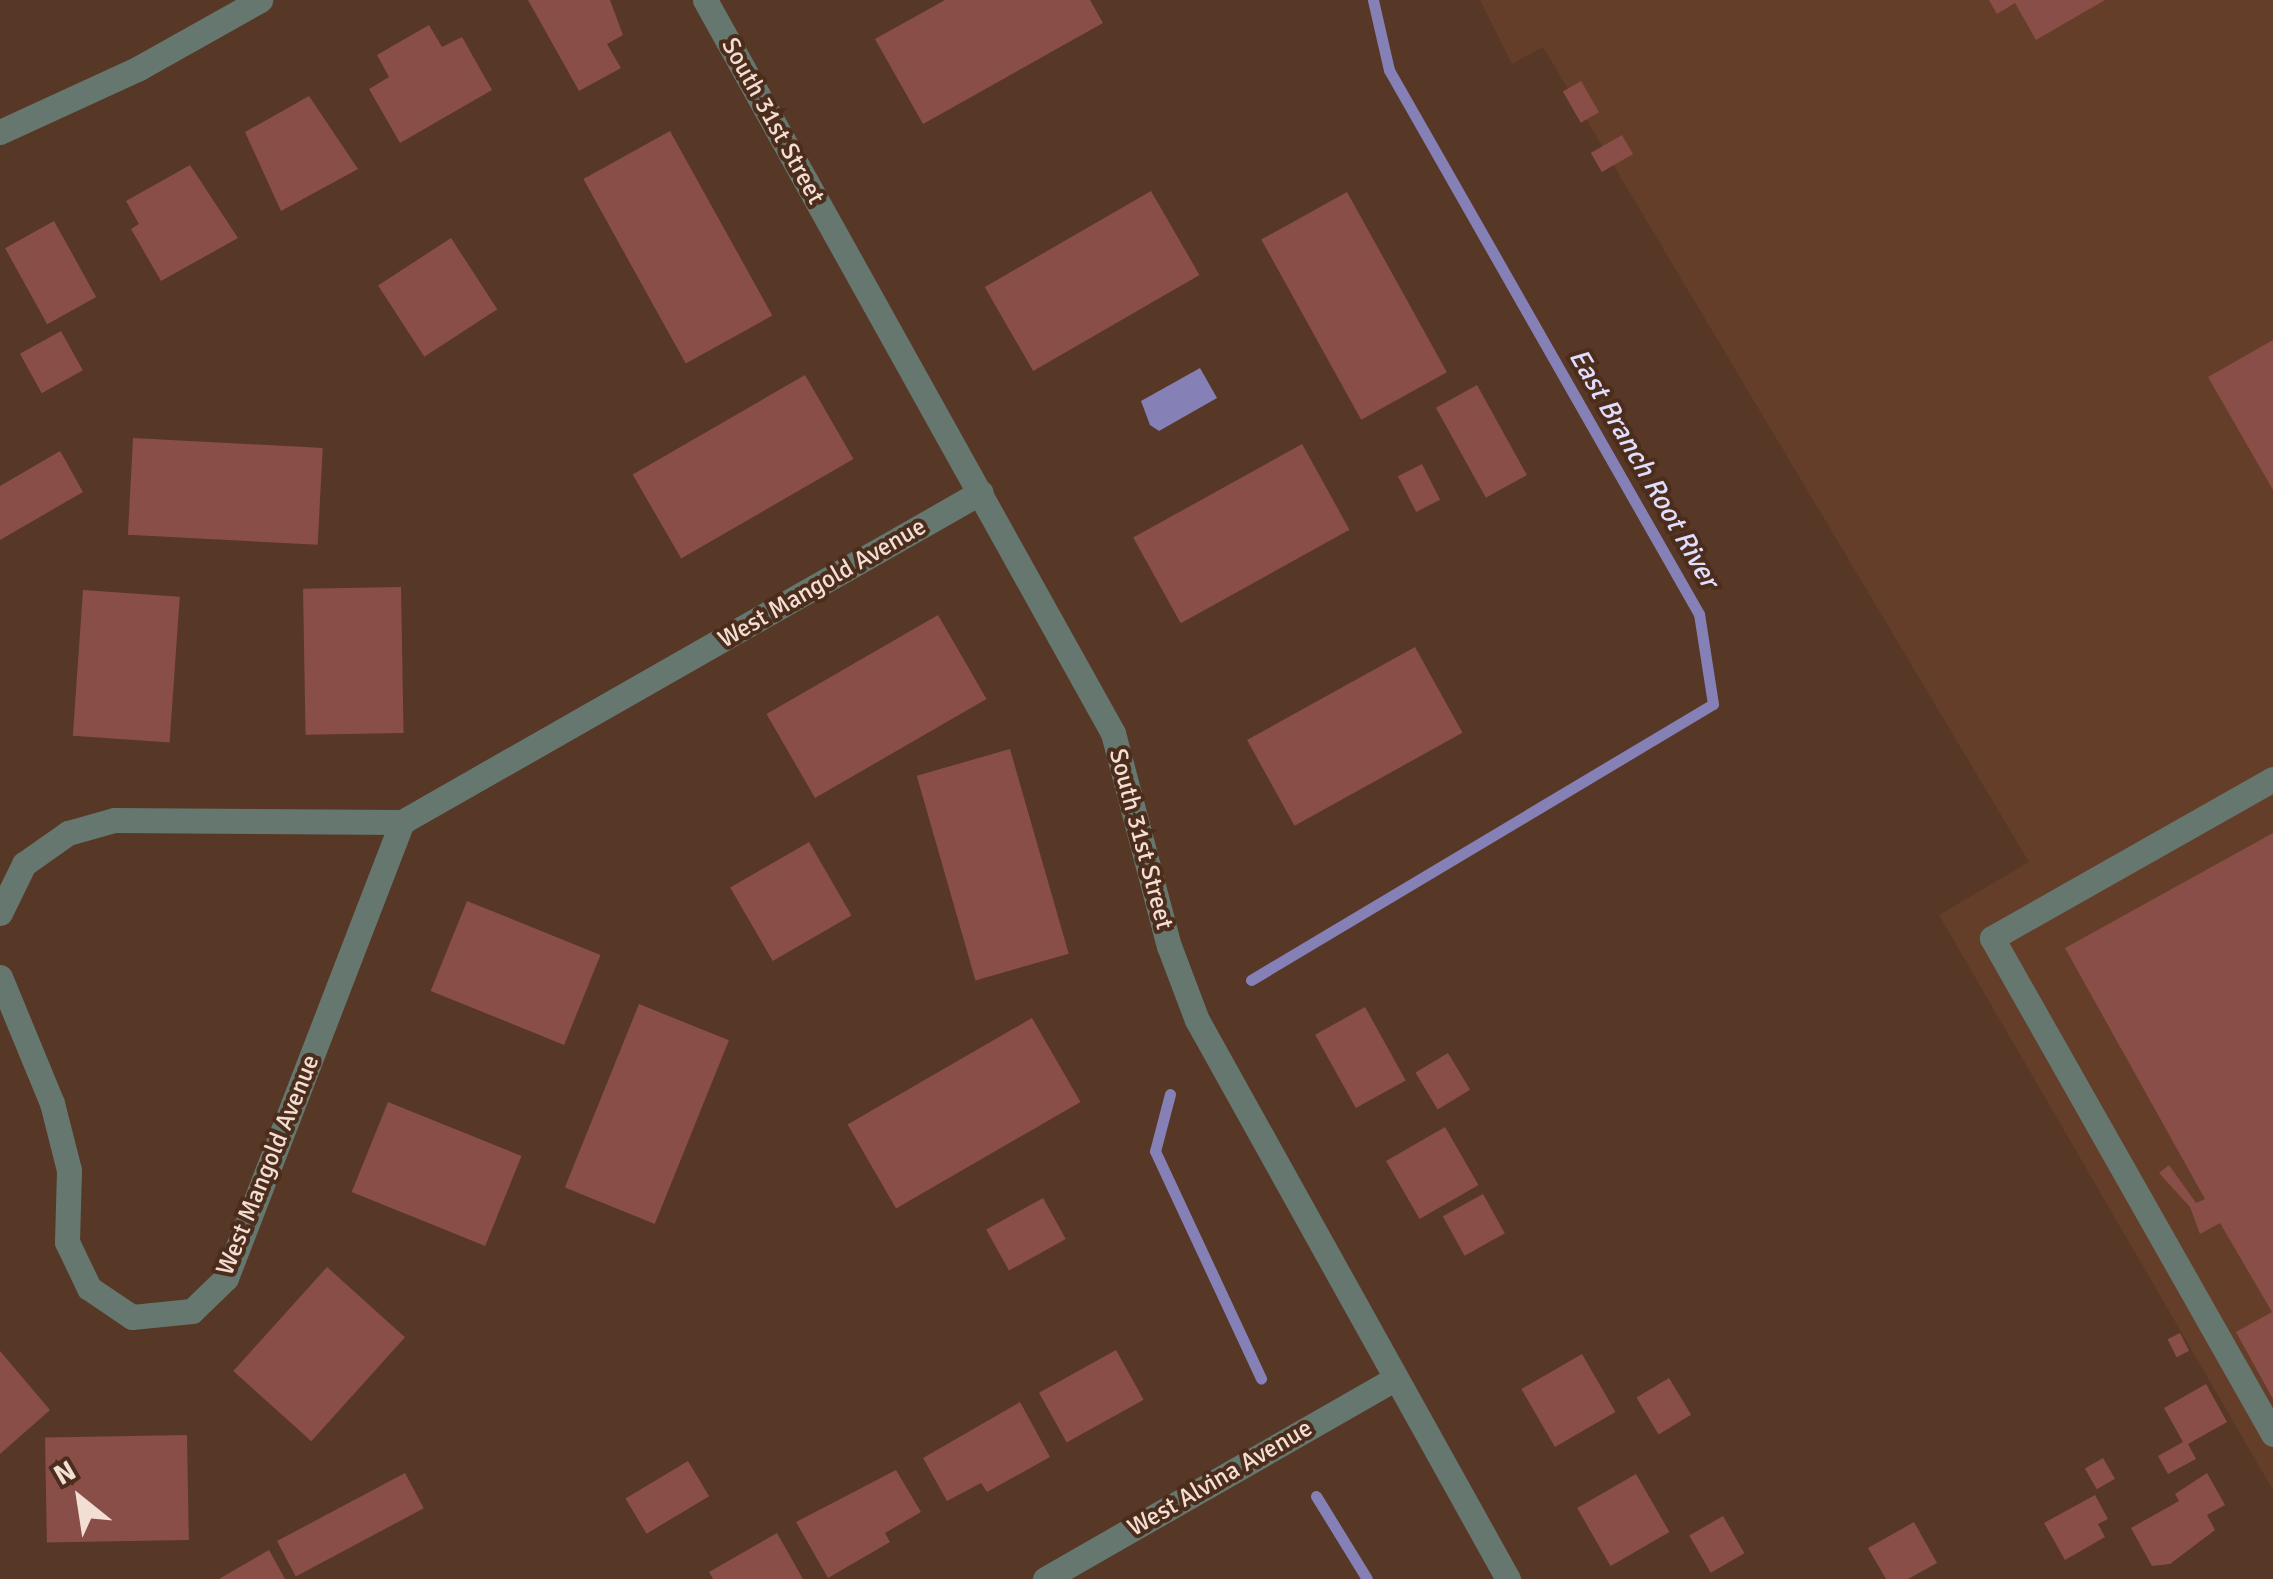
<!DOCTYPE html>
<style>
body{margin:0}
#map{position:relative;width:2273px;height:1579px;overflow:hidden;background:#573726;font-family:Signika,sans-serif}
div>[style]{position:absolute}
.built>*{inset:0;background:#653e2a}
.water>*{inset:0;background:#8581b7}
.stream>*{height:11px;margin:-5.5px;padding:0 5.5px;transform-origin:5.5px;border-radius:5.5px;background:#8581b7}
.building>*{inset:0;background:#894e47;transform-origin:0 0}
.minor>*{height:25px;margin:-12.5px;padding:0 12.5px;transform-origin:12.5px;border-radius:12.5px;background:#65776f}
span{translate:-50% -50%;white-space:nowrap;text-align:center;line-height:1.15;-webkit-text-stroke:8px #4c2d1c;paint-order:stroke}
.street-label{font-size:25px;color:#f3ded4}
.water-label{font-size:28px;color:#e0deff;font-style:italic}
.north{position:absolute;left:30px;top:1449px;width:100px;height:100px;-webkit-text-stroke:8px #4c2d1c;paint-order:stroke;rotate:330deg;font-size:28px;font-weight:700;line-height:40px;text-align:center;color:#f3ded4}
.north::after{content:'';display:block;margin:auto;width:35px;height:45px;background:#f3ded4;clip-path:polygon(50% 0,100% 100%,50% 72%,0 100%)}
</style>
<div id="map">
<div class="built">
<i style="clip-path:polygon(1480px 0,2273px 0,2273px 1490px,1939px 915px,2029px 862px,1543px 47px,1512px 64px)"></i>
</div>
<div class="water">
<i style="clip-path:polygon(1200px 368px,1217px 398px,1159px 431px,1150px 425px,1141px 401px)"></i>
</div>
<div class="stream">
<i style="left:1251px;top:980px;width:538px;rotate:-30.85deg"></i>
<i style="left:1713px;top:704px;width:91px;rotate:-98.8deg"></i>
<i style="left:1699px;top:614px;width:626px;rotate:-119.68deg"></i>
<i style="left:1389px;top:70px;width:72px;rotate:-102.9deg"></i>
<i style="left:1170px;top:1094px;width:59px;rotate:104.7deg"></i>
<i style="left:1155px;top:1151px;width:251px;rotate:65deg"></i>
<i style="left:1316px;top:1496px;width:97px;rotate:58.4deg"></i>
</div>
<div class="building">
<i style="clip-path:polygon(528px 0,610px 0,623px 35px,607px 44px,621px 68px,579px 91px)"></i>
<i style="clip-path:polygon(945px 0,1090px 0,1103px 23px,923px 124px,875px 39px)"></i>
<i style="clip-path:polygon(1989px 0,2105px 0,2036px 40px,2015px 3px,1997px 14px)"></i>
<i style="clip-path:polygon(429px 25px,442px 47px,462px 37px,492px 90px,400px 143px,369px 89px,389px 77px,377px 55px)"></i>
<i style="left:1581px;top:81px;width:36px;height:21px;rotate:60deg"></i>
<i style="clip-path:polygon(309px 96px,358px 169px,281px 211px,245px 132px)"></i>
<i style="left:670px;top:131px;width:211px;height:99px;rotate:61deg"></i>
<i style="left:1622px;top:135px;width:22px;height:36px;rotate:60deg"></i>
<i style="clip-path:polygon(190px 165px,238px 238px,161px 281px,131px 229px,139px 224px,126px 201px)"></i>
<i style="left:1151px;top:191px;width:97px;height:192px;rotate:60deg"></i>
<i style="left:1347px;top:192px;width:206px;height:98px;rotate:61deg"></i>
<i style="left:54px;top:221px;width:87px;height:56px;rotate:61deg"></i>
<i style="left:451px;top:238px;width:85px;height:87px;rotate:57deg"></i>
<i style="left:61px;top:331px;width:45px;height:47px;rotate:61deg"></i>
<i style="clip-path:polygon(2273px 340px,2273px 490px,2208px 377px)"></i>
<i style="left:805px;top:375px;width:97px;height:199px;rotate:60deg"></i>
<i style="left:1477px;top:385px;width:103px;height:47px;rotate:61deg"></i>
<i style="left:133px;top:438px;width:190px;height:97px;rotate:3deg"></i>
<i style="left:1302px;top:444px;width:98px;height:193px;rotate:61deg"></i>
<i style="clip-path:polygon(60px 451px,83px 492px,0 540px,0 486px)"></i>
<i style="left:1422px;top:464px;width:40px;height:27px;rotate:63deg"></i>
<i style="left:401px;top:587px;width:146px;height:98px;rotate:89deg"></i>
<i style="left:83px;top:590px;width:97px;height:146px;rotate:4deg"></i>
<i style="left:938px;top:615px;width:97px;height:198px;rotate:60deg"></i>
<i style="left:1415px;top:647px;width:98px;height:192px;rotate:61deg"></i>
<i style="left:1010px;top:749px;width:213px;height:97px;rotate:74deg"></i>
<i style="clip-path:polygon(2273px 833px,2273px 1399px,2236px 1332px,2272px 1312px,2220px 1223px,2200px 1234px,2190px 1207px,2159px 1173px,2169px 1165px,2196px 1203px,2205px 1199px,2065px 948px)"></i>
<i style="left:809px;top:842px;width:85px;height:91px;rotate:60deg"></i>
<i style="left:467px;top:901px;width:144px;height:97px;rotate:22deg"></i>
<i style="left:639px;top:1004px;width:97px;height:198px;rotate:22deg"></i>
<i style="left:1365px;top:1007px;width:84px;height:57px;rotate:61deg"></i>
<i style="left:1032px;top:1018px;width:97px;height:213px;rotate:60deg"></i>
<i style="left:1448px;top:1053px;width:43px;height:38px;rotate:59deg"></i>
<i style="left:388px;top:1102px;width:144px;height:97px;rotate:22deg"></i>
<i style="left:1445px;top:1127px;width:67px;height:68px;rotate:60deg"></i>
<i style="left:1483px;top:1194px;width:45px;height:46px;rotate:61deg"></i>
<i style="left:1043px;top:1198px;width:47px;height:65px;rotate:61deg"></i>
<i style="left:327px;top:1267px;width:105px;height:140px;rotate:42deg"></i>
<i style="left:2180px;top:1333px;width:20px;height:14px;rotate:63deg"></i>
<i style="left:1116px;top:1350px;width:57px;height:88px;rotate:61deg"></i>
<i style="clip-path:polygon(0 1351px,50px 1410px,0 1454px)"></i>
<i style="left:1582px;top:1354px;width:67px;height:70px;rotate:60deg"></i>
<i style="left:1669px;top:1378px;width:43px;height:38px;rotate:59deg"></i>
<i style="clip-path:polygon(2206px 1384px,2227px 1422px,2188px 1444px,2196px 1459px,2168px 1474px,2158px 1456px,2183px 1442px,2164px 1408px)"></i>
<i style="clip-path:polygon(1020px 1402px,1050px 1457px,987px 1492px,981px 1483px,947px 1501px,923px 1458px)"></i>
<i style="left:187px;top:1435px;width:105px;height:142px;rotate:89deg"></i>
<i style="left:2103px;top:1458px;width:24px;height:21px;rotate:60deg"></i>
<i style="left:688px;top:1461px;width:41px;height:73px;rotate:59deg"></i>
<i style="clip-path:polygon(896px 1470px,921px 1512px,885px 1533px,890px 1542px,828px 1578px,796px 1522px)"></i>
<i style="left:405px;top:1473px;width:40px;height:145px;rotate:62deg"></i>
<i style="clip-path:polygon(2207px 1473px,2225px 1505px,2207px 1515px,2215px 1530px,2170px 1564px,2152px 1566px,2131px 1528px,2179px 1501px,2175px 1494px)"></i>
<i style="left:1636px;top:1474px;width:67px;height:68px;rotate:60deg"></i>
<i style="clip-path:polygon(2095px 1495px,2108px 1519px,2098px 1524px,2105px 1537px,2065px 1560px,2044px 1523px)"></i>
<i style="left:1723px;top:1516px;width:43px;height:39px;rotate:60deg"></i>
<i style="clip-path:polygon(1914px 1522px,1937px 1563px,1908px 1579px,1886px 1579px,1868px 1548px)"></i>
<i style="clip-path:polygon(777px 1533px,803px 1579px,713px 1579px,709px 1572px)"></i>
<i style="clip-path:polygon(269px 1550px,285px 1579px,219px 1579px)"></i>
</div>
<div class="minor">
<i style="left:705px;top:0;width:839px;rotate:60.9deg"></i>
<i style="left:1113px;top:733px;width:220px;rotate:75.3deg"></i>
<i style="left:1169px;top:946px;width:79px;rotate:69.3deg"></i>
<i style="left:1197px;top:1020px;width:640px;rotate:60.91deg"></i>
<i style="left:0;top:132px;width:153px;rotate:-24.7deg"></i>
<i style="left:139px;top:68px;width:139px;rotate:-29.3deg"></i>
<i style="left:2273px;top:779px;width:323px;rotate:150.5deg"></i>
<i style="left:1992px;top:938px;width:570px;rotate:60.47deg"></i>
<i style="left:0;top:913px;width:55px;rotate:-63.9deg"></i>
<i style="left:24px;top:864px;width:54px;rotate:-35.2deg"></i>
<i style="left:68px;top:833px;width:48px;rotate:-15.8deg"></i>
<i style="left:114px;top:820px;width:288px;rotate:0.4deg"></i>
<i style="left:402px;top:822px;width:666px;rotate:-29.68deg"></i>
<i style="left:0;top:977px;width:136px;rotate:67.6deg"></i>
<i style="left:52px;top:1103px;width:69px;rotate:75.8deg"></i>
<i style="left:69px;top:1170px;width:72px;rotate:91.6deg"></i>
<i style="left:67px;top:1242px;width:51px;rotate:64.4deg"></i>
<i style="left:89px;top:1288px;width:52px;rotate:34deg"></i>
<i style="left:132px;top:1317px;width:60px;rotate:-5.7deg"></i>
<i style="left:192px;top:1311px;width:47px;rotate:-44.1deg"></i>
<i style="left:226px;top:1278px;width:489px;rotate:-68.9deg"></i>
<i style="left:1045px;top:1579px;width:404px;rotate:-29.8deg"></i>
</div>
<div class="street-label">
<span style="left:773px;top:121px;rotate:61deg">South 31st Street</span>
<span style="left:822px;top:583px;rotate:-30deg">West Mangold Avenue</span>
<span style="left:1141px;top:839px;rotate:75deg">South 31st Street</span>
<span style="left:268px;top:1165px;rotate:-68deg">West Mangold Avenue</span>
<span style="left:1220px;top:1478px;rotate:-30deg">West Alvina Avenue</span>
</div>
<div class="water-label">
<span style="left:1644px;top:468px;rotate:60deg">East Branch Root River</span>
</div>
<div class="north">N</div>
</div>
